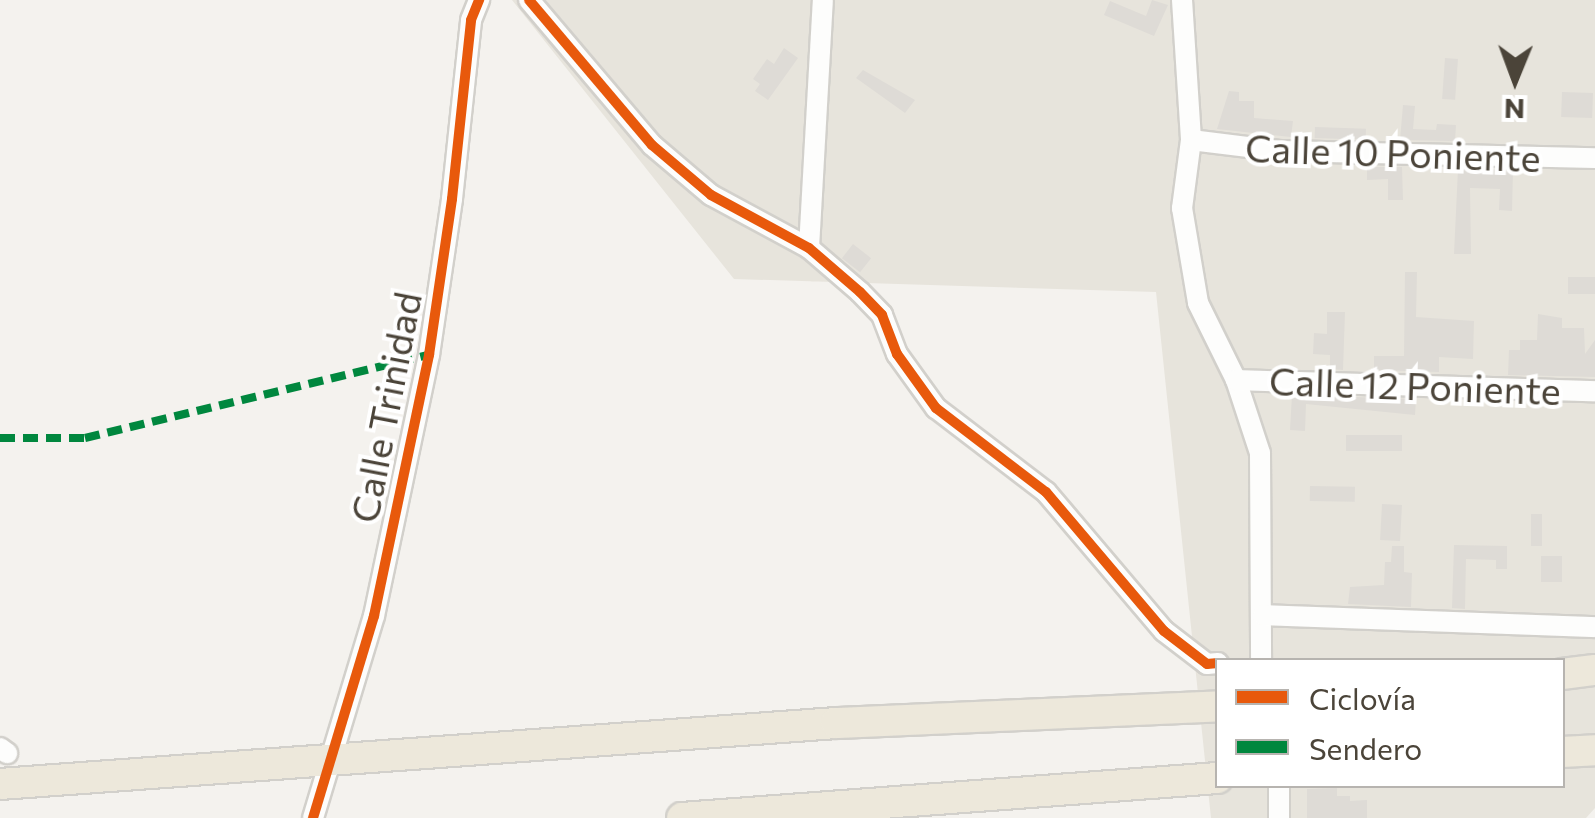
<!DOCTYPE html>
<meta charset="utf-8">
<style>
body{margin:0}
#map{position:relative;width:1595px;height:818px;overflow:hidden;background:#f4f2ee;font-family:Commissioner,sans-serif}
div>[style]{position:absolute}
.residential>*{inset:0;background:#e7e4dc}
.building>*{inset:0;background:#dedbd6;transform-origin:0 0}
.roads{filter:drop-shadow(2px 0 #d2d0cb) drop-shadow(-2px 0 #d2d0cb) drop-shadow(0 2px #d2d0cb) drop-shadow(0 -2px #d2d0cb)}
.minor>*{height:20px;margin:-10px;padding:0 10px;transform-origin:10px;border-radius:10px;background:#fdfdfc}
.highway>*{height:30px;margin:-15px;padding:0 15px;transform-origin:15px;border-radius:15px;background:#ede8db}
.quiet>*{height:8px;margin-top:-4px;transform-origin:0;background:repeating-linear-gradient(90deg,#00873e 0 15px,transparent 0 23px)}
.cycleway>*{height:10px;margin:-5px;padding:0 5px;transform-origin:5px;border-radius:5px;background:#e8590c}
span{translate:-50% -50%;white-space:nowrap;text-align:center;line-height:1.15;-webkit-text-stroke:8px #fff;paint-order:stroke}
.street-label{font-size:38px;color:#4b4439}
.legend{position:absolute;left:1215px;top:658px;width:350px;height:130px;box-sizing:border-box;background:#fff;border:2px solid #b7b4b0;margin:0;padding:12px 18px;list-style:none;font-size:30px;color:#4b4439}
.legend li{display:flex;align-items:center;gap:20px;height:50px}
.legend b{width:50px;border:2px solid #b7b4b0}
.north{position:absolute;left:1465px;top:30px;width:100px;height:100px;-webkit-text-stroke:8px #fff;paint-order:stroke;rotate:181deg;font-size:28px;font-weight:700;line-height:40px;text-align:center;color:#4b4439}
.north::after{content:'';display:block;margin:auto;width:35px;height:45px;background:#4b4439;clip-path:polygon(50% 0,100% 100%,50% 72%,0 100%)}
</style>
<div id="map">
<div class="residential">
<i style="clip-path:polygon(evenodd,512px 0,1595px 0,1595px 808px,1586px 818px,1211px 818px,1156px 292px,734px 279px,512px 0,1218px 660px,1562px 660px,1562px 786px,1218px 786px,1218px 660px)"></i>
</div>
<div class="building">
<i style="clip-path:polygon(1152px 0,1168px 5px,1154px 36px,1104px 15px,1110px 1px,1146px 16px)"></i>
<i style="clip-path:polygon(784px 48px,798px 58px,768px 100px,755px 91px,760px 84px,753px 79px,767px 59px,774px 64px)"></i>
<i style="left:1445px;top:58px;width:13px;height:41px;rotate:4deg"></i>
<i style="clip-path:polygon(863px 70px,915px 100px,905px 113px,856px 78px)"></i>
<i style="clip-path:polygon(1229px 91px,1239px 92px,1239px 101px,1254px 101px,1254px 118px,1293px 121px,1291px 137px,1217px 129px)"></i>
<i style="left:1562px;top:92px;width:31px;height:25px;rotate:2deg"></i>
<i style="clip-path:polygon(1403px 105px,1415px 106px,1413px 129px,1436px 130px,1437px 124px,1456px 125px,1455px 141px,1400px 140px)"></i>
<i style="left:1315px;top:127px;width:51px;height:11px;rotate:2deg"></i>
<i style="clip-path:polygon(1367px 167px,1402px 167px,1403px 200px,1388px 200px,1388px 179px,1367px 180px)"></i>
<i style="clip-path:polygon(1458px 169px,1513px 170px,1512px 211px,1499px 210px,1500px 189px,1470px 188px,1471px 254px,1454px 254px)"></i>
<i style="left:853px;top:244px;width:23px;height:18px;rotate:38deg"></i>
<i style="clip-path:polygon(1405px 272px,1417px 272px,1416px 317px,1474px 321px,1473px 359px,1439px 357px,1439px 372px,1374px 370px,1374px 356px,1404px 356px)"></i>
<i style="left:1568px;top:277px;width:27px;height:17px"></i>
<i style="clip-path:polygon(1327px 312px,1345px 312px,1343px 370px,1330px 369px,1330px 355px,1313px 354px,1314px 333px,1327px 334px)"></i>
<i style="clip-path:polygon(1538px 314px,1562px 318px,1562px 328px,1584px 328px,1585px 354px,1595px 340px,1595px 377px,1508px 375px,1509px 350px,1520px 350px,1520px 340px,1537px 340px)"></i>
<i style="clip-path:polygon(1292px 395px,1416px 399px,1415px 415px,1306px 404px,1305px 431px,1290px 430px)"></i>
<i style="left:1346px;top:435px;width:56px;height:16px"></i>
<i style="left:1310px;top:486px;width:45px;height:15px;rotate:1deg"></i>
<i style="left:1382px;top:504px;width:20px;height:36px;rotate:3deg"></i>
<i style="left:1531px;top:514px;width:11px;height:32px"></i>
<i style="clip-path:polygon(1454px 545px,1507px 546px,1507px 569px,1496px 569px,1496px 560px,1466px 559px,1465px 609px,1452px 608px)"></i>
<i style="clip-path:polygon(1392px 546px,1404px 546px,1404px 572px,1412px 573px,1411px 607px,1348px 604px,1350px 587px,1384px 585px,1385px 562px,1391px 562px)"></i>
<i style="left:1541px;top:556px;width:21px;height:26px"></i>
<i style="clip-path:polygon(1337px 788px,1337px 796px,1350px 796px,1350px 801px,1367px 800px,1367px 818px,1307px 818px,1307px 789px)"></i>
</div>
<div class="roads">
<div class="minor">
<i style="left:529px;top:0;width:190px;rotate:49.7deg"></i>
<i style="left:652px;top:145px;width:77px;rotate:40.3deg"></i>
<i style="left:711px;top:195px;width:111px;rotate:28.4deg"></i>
<i style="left:809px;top:248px;width:67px;rotate:40.8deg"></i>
<i style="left:860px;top:292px;width:32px;rotate:46deg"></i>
<i style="left:882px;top:315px;width:42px;rotate:69deg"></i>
<i style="left:897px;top:354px;width:67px;rotate:54.2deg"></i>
<i style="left:936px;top:408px;width:138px;rotate:37.4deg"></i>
<i style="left:1046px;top:492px;width:182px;rotate:49.7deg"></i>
<i style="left:1164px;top:631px;width:54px;rotate:37.5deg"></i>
<i style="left:1207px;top:664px;width:11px;rotate:-5deg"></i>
<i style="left:1182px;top:0;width:140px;rotate:86.3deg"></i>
<i style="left:1191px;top:140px;width:69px;rotate:97.5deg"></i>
<i style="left:1182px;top:208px;width:96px;rotate:80.4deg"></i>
<i style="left:1198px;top:303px;width:86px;rotate:63.7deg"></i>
<i style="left:1236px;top:380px;width:77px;rotate:71.8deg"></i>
<i style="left:1260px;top:453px;width:207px;rotate:89.7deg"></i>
<i style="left:1191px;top:140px;width:91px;rotate:7deg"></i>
<i style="left:1281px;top:151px;width:314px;rotate:1.3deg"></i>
<i style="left:809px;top:248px;width:248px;rotate:-86.8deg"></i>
<i style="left:1236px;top:380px;width:359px;rotate:1.8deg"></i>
<i style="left:1263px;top:615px;width:332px;rotate:2.1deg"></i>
<i style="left:0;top:748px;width:9px;rotate:36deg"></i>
<i style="left:1279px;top:786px;width:32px;rotate:90deg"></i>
<i style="left:313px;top:818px;width:211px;rotate:-73.2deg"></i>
<i style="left:374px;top:616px;width:267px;rotate:-78.1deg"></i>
<i style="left:429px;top:355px;width:158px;rotate:-81.6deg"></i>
<i style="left:452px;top:199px;width:180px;rotate:-83.9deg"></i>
<i style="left:471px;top:20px;width:22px;rotate:-68deg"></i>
</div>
<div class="highway">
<i style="left:1562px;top:674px;width:33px;rotate:-7deg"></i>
<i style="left:1562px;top:752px;width:33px;rotate:-3deg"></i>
<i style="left:0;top:784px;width:838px;rotate:-4.17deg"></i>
<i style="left:836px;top:723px;width:382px;rotate:-2.5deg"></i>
<i style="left:682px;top:818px;width:537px;rotate:-4.27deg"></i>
</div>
</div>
<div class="quiet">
<i style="left:0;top:438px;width:85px"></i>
<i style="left:85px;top:438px;width:354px;rotate:-13.6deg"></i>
</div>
<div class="cycleway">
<i style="left:529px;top:0;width:190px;rotate:49.7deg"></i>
<i style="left:652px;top:145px;width:77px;rotate:40.3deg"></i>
<i style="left:711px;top:195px;width:111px;rotate:28.4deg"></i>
<i style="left:809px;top:248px;width:67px;rotate:40.8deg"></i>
<i style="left:860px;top:292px;width:32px;rotate:46deg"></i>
<i style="left:882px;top:315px;width:42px;rotate:69deg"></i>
<i style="left:897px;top:354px;width:67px;rotate:54.2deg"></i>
<i style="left:936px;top:408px;width:138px;rotate:37.4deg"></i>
<i style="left:1046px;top:492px;width:182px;rotate:49.7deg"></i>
<i style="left:1164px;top:631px;width:54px;rotate:37.5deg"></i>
<i style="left:1207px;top:664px;width:11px;rotate:-5deg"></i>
<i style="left:313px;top:818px;width:211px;rotate:-73.2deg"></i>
<i style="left:374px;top:616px;width:267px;rotate:-78.1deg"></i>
<i style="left:429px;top:355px;width:158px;rotate:-81.6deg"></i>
<i style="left:452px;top:199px;width:180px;rotate:-83.9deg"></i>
<i style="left:471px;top:20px;width:22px;rotate:-68deg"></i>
</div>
<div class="street-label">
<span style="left:1393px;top:152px;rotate:2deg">Calle 10 Poniente</span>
<span style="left:1415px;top:385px;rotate:2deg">Calle 12 Poniente</span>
<span style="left:385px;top:407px;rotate:-79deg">Calle Trinidad</span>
</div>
<ul class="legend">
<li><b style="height:12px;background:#e8590c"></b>Ciclovía</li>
<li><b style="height:12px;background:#00873e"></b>Sendero</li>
</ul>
<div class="north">N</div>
</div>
